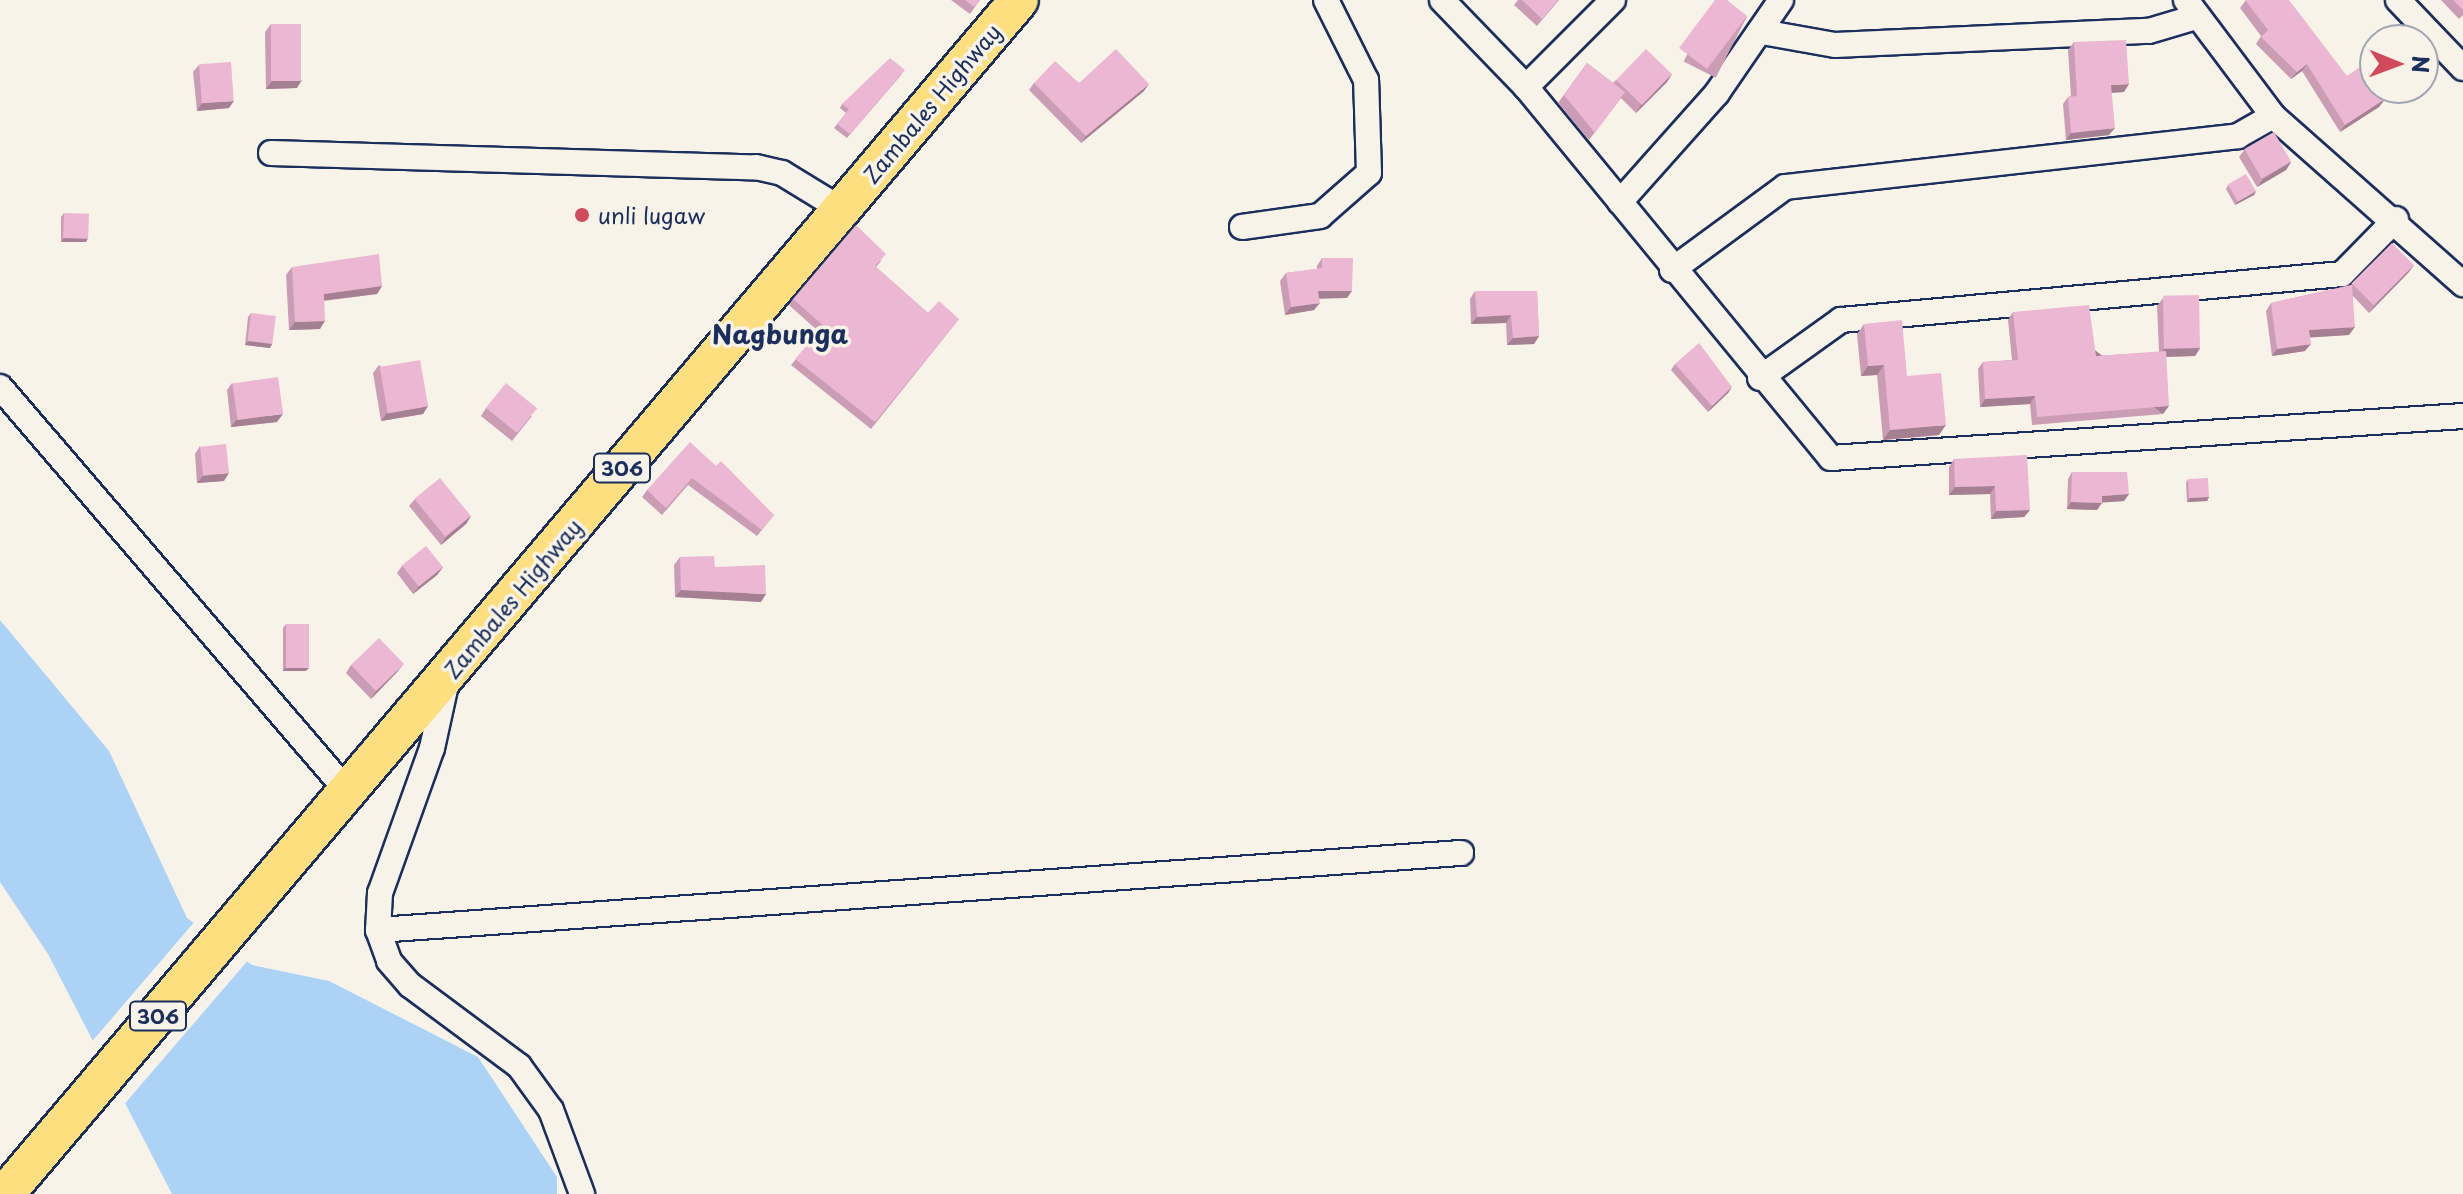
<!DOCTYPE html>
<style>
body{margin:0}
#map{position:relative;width:2463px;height:1194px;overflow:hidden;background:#f7f3e8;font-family:"Playpen Sans",sans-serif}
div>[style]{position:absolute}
.water>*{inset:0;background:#acd3f6}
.pier>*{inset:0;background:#f7f3e8}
.roads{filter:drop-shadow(2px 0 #1b2f5e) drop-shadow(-2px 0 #1b2f5e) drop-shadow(0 2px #1b2f5e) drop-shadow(0 -2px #1b2f5e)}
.minor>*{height:24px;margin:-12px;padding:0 12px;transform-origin:12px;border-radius:12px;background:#f7f3e8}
.primary>*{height:38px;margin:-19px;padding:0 19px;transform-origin:19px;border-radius:19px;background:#fedf80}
.wall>*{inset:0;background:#cb9db5;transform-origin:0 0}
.shaded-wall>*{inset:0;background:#a58093;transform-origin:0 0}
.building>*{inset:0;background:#ecb7d2;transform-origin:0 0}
.dots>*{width:22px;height:22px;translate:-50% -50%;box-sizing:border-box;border:4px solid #f7f3e8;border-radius:50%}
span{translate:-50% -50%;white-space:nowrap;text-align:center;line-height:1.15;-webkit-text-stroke:7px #f7f3e8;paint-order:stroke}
.shield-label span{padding:2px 6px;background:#f7f3e8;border:2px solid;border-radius:6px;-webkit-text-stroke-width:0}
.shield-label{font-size:20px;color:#1b2f5e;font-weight:700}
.street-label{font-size:22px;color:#1b2f5e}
.poi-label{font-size:22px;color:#1b2f5e}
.left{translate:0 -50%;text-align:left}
.quarter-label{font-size:26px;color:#1b2f5e;font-weight:700}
.north{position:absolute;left:2359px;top:24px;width:80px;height:80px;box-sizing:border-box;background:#f7f3e8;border:2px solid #9fa5b1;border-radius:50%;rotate:91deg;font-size:22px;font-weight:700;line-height:32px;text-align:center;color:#1b2f5e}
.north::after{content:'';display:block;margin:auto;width:28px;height:36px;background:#d1495b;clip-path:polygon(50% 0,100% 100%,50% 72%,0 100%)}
</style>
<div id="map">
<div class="water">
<i style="clip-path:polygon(0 620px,109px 751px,187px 918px,252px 965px,329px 981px,478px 1057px,557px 1177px,557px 1194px,172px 1194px,48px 954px,0 882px)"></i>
</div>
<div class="pier">
<i style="clip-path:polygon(196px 920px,250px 958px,121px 1108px,89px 1045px)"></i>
</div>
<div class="roads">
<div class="minor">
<i style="left:1442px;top:0;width:121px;rotate:46deg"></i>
<i style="left:1526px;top:87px;width:480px;rotate:50.6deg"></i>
<i style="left:1831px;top:458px;width:633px;rotate:-3.8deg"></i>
<i style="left:2186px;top:0;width:145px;rotate:53.1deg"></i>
<i style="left:2273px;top:116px;width:254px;rotate:41.5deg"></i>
<i style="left:2398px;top:0;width:94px;rotate:46.3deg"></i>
<i style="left:1762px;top:32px;width:74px;rotate:10.1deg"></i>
<i style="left:1835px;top:45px;width:314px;rotate:-2.6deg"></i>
<i style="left:2149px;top:31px;width:49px;rotate:-16.6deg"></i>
<i style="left:1526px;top:87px;width:123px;rotate:-45deg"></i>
<i style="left:271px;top:153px;width:485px;rotate:1.7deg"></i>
<i style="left:756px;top:167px;width:27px;rotate:13deg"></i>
<i style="left:782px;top:173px;width:69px;rotate:31.4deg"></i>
<i style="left:1620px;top:202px;width:146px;rotate:-48.3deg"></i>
<i style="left:1717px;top:93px;width:113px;rotate:-55.5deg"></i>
<i style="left:1242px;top:227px;width:79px;rotate:-8deg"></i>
<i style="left:1320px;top:216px;width:65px;rotate:-41.3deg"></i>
<i style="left:1369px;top:173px;width:93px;rotate:-91.8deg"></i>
<i style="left:1366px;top:80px;width:89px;rotate:-116.6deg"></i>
<i style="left:1672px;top:270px;width:140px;rotate:-36.3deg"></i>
<i style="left:1785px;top:187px;width:456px;rotate:-6.4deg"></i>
<i style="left:2238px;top:136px;width:40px;rotate:-29.7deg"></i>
<i style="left:1760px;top:378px;width:100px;rotate:-35.6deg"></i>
<i style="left:1841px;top:320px;width:503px;rotate:-5.25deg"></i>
<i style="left:2342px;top:274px;width:77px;rotate:-45.5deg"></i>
<i style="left:0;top:387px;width:534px;rotate:49.33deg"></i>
<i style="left:447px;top:680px;width:70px;rotate:102.4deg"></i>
<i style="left:432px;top:748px;width:154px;rotate:109.7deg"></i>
<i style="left:380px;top:893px;width:37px;rotate:93deg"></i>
<i style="left:378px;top:930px;width:33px;rotate:70deg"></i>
<i style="left:389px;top:961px;width:32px;rotate:49deg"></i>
<i style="left:410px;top:985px;width:136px;rotate:36.6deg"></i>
<i style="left:519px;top:1066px;width:54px;rotate:54deg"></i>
<i style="left:551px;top:1110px;width:90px;rotate:69.7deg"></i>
<i style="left:378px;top:930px;width:1086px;rotate:-4.07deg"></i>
</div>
<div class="primary">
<i style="left:5px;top:1194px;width:1566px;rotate:-49.66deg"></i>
</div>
</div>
<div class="wall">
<i style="clip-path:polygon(951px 0,980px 0,970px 14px)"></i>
<i style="clip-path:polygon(1518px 0,1559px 0,1537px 26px,1514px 5px)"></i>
<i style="left:1715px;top:0;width:36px;height:69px;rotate:27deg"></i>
<i style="clip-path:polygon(2246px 0,2347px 76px,2385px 99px,2379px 107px,2340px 132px,2302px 71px,2291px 79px,2256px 44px,2261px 36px,2240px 8px)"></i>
<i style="clip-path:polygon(2441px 0,2463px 0,2463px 15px,2459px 19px)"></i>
<i style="clip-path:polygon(271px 24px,297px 88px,266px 89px,265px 32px)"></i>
<i style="clip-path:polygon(2074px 42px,2124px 92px,2111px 93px,2109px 135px,2066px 140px,2063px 104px,2068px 97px,2071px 96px,2068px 50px)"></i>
<i style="clip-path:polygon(1587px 63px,1613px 83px,1616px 80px,1672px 74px,1667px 82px,1636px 113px,1621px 98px,1589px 140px,1558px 103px)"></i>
<i style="clip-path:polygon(199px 65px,229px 108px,197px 111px,193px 72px)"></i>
<i style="clip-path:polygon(902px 74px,847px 138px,834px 128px,846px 113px,840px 108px,842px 104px)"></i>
<i style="clip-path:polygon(1034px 83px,1079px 83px,1144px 91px,1081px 143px,1029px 90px)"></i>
<i style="clip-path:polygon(2245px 149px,2291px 162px,2286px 170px,2257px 187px,2239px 157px)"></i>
<i style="clip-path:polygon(2228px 185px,2256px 191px,2254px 195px,2235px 205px,2226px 189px)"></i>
<i style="clip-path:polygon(64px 213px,88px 238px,86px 242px,61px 242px,61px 217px)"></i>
<i style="clip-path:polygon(1322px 258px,1347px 298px,1319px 298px,1314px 310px,1285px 315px,1280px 281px,1286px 273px,1317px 269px,1317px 266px)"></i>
<i style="clip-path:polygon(882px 260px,876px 267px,928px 313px,959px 319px,871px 429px,791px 365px,819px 332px,789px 305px,793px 299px)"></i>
<i style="clip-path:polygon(2414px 265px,2408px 273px,2369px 313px,2353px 296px,2349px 335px,2310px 337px,2305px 351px,2272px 356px,2266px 311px,2271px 303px,2351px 285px,2352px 283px)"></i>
<i style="clip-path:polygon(292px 267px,382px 286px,377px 294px,324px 301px,320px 329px,289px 330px,286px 275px)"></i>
<i style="clip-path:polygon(1475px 291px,1537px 291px,1539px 336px,1534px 344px,1507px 345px,1506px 323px,1471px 324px,1470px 299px)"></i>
<i style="clip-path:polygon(2163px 298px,2200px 348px,2195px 356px,2166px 357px,2163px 414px,2032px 425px,2030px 404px,1980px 407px,1978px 369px,1983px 362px,2012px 360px,2008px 320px,2013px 312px,2096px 356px,2159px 352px,2157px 306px)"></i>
<i style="clip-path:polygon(251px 313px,272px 344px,270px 348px,245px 345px,248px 317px)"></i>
<i style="clip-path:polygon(1864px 324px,1907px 376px,1939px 435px,1883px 440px,1877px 375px,1861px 376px,1857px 334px)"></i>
<i style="clip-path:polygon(1675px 364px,1732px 387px,1728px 393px,1708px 412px,1671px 370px)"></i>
<i style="clip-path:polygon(379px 365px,428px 406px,423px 414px,381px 421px,373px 373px)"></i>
<i style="clip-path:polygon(232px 383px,277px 422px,231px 427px,227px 390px)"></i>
<i style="clip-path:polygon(486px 408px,532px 416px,512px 441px,481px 416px)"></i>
<i style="clip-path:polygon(200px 446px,224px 481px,197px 483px,195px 454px)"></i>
<i style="clip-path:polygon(1954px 459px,2030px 510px,2024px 517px,1991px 519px,1990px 494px,1949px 495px,1949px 467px)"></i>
<i style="clip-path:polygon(716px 466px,774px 515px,757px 536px,688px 485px,662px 515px,642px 497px,647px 490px)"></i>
<i style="clip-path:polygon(2072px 472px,2129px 494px,2124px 501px,2102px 502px,2097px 510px,2067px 509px,2068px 479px)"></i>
<i style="clip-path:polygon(2188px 479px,2209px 497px,2207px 501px,2187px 502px,2186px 483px)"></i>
<i style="clip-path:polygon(415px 499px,471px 516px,466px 524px,441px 545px,409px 506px)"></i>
<i style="clip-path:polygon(680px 557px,715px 567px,761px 602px,675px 597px,674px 565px)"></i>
<i style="clip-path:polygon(402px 566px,443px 567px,437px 575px,413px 594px,397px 573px)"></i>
<i style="clip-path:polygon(286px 624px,306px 671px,283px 671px,283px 628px)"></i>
<i style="clip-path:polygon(351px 665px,398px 671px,371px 699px,346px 673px)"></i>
</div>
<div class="shaded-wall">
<i style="clip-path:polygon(2307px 64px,2302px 71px,2291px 79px,2297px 72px)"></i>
<i style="clip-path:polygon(1672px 74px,1667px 82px,1636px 113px,1641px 105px)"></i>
<i style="clip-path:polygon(302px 80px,297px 88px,266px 89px,272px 81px)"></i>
<i style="clip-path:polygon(1149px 84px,1144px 91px,1081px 143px,1086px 136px)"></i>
<i style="clip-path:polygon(2129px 84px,2124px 92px,2105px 93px,2111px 85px)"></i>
<i style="clip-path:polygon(2385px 99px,2379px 107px,2340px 132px,2345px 125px)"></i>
<i style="clip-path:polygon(234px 101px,229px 108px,197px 111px,202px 103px)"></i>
<i style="clip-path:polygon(2115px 128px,2109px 135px,2066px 140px,2071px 133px)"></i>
<i style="clip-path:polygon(2291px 162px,2286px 170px,2257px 187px,2263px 179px)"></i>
<i style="clip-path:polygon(2256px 191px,2254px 195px,2235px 205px,2238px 201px)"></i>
<i style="clip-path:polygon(64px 238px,88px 238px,86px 242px,61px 242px)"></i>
<i style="clip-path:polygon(2414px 265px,2408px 273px,2369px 313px,2375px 305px)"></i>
<i style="clip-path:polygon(382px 286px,377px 294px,318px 301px,324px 294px)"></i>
<i style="clip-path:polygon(1318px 291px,1352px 291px,1347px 298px,1312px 299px)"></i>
<i style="clip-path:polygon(1320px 303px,1314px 310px,1285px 315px,1291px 307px)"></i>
<i style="clip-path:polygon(1511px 315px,1506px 323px,1471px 324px,1477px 317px)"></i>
<i style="clip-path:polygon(325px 321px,320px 329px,289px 330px,295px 322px)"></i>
<i style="clip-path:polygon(2355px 327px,2349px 335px,2303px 338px,2309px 330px)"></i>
<i style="clip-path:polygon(1539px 336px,1534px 344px,1507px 345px,1513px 338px)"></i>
<i style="clip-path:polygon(248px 341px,272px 344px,270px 348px,245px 345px)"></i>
<i style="clip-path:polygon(2311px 344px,2305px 351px,2272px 356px,2277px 349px)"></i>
<i style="clip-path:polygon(2200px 348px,2195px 356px,2159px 357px,2164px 349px)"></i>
<i style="clip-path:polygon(1884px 365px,1877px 375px,1861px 376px,1868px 366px)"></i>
<i style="clip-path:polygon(1732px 387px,1728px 393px,1708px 412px,1712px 406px)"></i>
<i style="clip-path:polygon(2035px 396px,2030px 404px,1980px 407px,1985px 399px)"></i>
<i style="clip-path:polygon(428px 406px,423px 414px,381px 421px,387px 413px)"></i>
<i style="left:2169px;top:406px;width:10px;height:132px;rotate:127deg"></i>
<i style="clip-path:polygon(283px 414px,277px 422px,231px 427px,236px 420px)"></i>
<i style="clip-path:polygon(1946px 425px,1939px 435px,1883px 440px,1890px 430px)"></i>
<i style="clip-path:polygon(229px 473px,224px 481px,197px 483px,203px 476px)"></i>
<i style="clip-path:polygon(1995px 486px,1990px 494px,1949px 495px,1955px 487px)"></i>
<i style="clip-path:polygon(2129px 494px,2124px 501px,2097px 503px,2102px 496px)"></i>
<i style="clip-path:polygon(2209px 497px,2207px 501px,2187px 502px,2190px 498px)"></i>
<i style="clip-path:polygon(2071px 502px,2102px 503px,2097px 510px,2067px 509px)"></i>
<i style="clip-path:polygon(2030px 510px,2024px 517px,1991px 519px,1996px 511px)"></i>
<i style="clip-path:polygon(471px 516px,466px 524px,441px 545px,446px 537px)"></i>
<i style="clip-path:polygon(443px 567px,437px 575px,413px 594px,419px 586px)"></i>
<i style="clip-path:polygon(681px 590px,766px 594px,761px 602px,675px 597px)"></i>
<i style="clip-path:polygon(404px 664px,398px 671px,371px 699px,376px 691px)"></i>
<i style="clip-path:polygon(285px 668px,309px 668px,306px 671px,283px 671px)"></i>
</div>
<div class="building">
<i style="clip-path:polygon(965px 0,980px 0,974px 7px)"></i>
<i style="clip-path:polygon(1522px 0,1558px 0,1542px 19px)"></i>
<i style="clip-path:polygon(1715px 0,1727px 0,1747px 16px,1707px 69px,1679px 48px)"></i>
<i style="clip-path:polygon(2245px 0,2289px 0,2347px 76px,2363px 65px,2375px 84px,2375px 88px,2378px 88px,2385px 99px,2345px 125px,2307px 64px,2297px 72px,2261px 37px,2268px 30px)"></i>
<i style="clip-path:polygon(2453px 0,2463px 0,2463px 10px)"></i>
<i style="left:271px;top:24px;width:30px;height:57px"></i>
<i style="clip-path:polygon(2126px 40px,2129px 84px,2111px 85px,2115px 128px,2071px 133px,2068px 97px,2077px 96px,2074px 42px)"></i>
<i style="clip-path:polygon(1116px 49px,1149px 84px,1086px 136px,1034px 83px,1055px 61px,1079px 83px)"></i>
<i style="left:1646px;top:49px;width:36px;height:43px;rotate:44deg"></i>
<i style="clip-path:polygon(890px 58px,905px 70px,850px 134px,837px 124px,849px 109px,842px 104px)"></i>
<i style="left:231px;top:62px;width:39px;height:32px;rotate:86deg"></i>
<i style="clip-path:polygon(1587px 63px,1625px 92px,1595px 133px,1564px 95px)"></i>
<i style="left:2274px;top:132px;width:34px;height:34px;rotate:60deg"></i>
<i style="left:2246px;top:174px;width:20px;height:21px;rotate:60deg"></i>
<i style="left:64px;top:213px;width:25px;height:25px;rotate:2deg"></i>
<i style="clip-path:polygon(856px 225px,886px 254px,875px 266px,928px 313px,939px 301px,959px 319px,875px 422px,795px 359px,824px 326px,793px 299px)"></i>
<i style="left:2392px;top:243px;width:31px;height:57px;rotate:45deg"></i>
<i style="clip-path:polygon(379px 254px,382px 286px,324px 294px,325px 321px,295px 322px,292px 267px)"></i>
<i style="clip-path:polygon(1322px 258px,1353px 258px,1352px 291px,1318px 291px,1320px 303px,1291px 307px,1286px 273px,1322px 268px)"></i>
<i style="clip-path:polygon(2352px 285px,2355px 327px,2309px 330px,2311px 344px,2277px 349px,2271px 303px)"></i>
<i style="clip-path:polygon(1475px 291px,1537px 291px,1539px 336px,1513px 338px,1511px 315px,1477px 317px)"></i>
<i style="left:2199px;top:295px;width:53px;height:36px;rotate:89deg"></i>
<i style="clip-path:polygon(2089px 305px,2096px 356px,2166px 351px,2169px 406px,2037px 417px,2035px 396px,1985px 399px,1983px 362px,2018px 360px,2013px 312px)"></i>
<i style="left:251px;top:313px;width:25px;height:28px;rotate:7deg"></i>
<i style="clip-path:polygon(1902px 320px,1907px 376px,1941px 373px,1946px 425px,1890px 430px,1884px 365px,1868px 366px,1864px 324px)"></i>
<i style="clip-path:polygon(1699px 343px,1732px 387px,1712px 406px,1675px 364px)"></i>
<i style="left:420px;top:360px;width:47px;height:41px;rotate:80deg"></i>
<i style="left:278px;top:377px;width:37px;height:46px;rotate:82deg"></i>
<i style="left:506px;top:383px;width:40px;height:32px;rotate:39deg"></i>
<i style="clip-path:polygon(690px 442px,716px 466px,721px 461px,774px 515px,762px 530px,692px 478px,666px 508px,647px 490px)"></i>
<i style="left:226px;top:444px;width:29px;height:26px;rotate:84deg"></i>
<i style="clip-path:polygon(2027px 455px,2030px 510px,1996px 511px,1995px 486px,1955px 487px,1954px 459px)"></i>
<i style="clip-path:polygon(2072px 472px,2127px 472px,2129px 494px,2102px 496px,2102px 503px,2071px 502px)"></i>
<i style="left:440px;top:478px;width:49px;height:33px;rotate:51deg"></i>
<i style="left:2208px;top:478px;width:19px;height:20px;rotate:87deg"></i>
<i style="left:426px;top:546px;width:27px;height:31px;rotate:51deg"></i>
<i style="clip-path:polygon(714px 556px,715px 567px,765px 565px,766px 594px,681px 590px,680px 557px)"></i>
<i style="left:286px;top:624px;width:23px;height:44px"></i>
<i style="left:379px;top:638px;width:36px;height:39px;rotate:46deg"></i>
</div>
<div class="dots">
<i style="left:582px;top:215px;background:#d1495b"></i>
</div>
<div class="shield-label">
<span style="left:622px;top:468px">306</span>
<span style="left:158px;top:1016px">306</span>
</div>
<div class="street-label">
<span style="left:931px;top:103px;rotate:-50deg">Zambales Highway</span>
<span style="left:512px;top:598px;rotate:-50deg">Zambales Highway</span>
</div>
<div class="poi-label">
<span class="left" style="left:598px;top:215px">unli lugaw</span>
</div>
<div class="quarter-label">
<span style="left:780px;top:334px">Nagbunga</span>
</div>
<div class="north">N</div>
</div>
